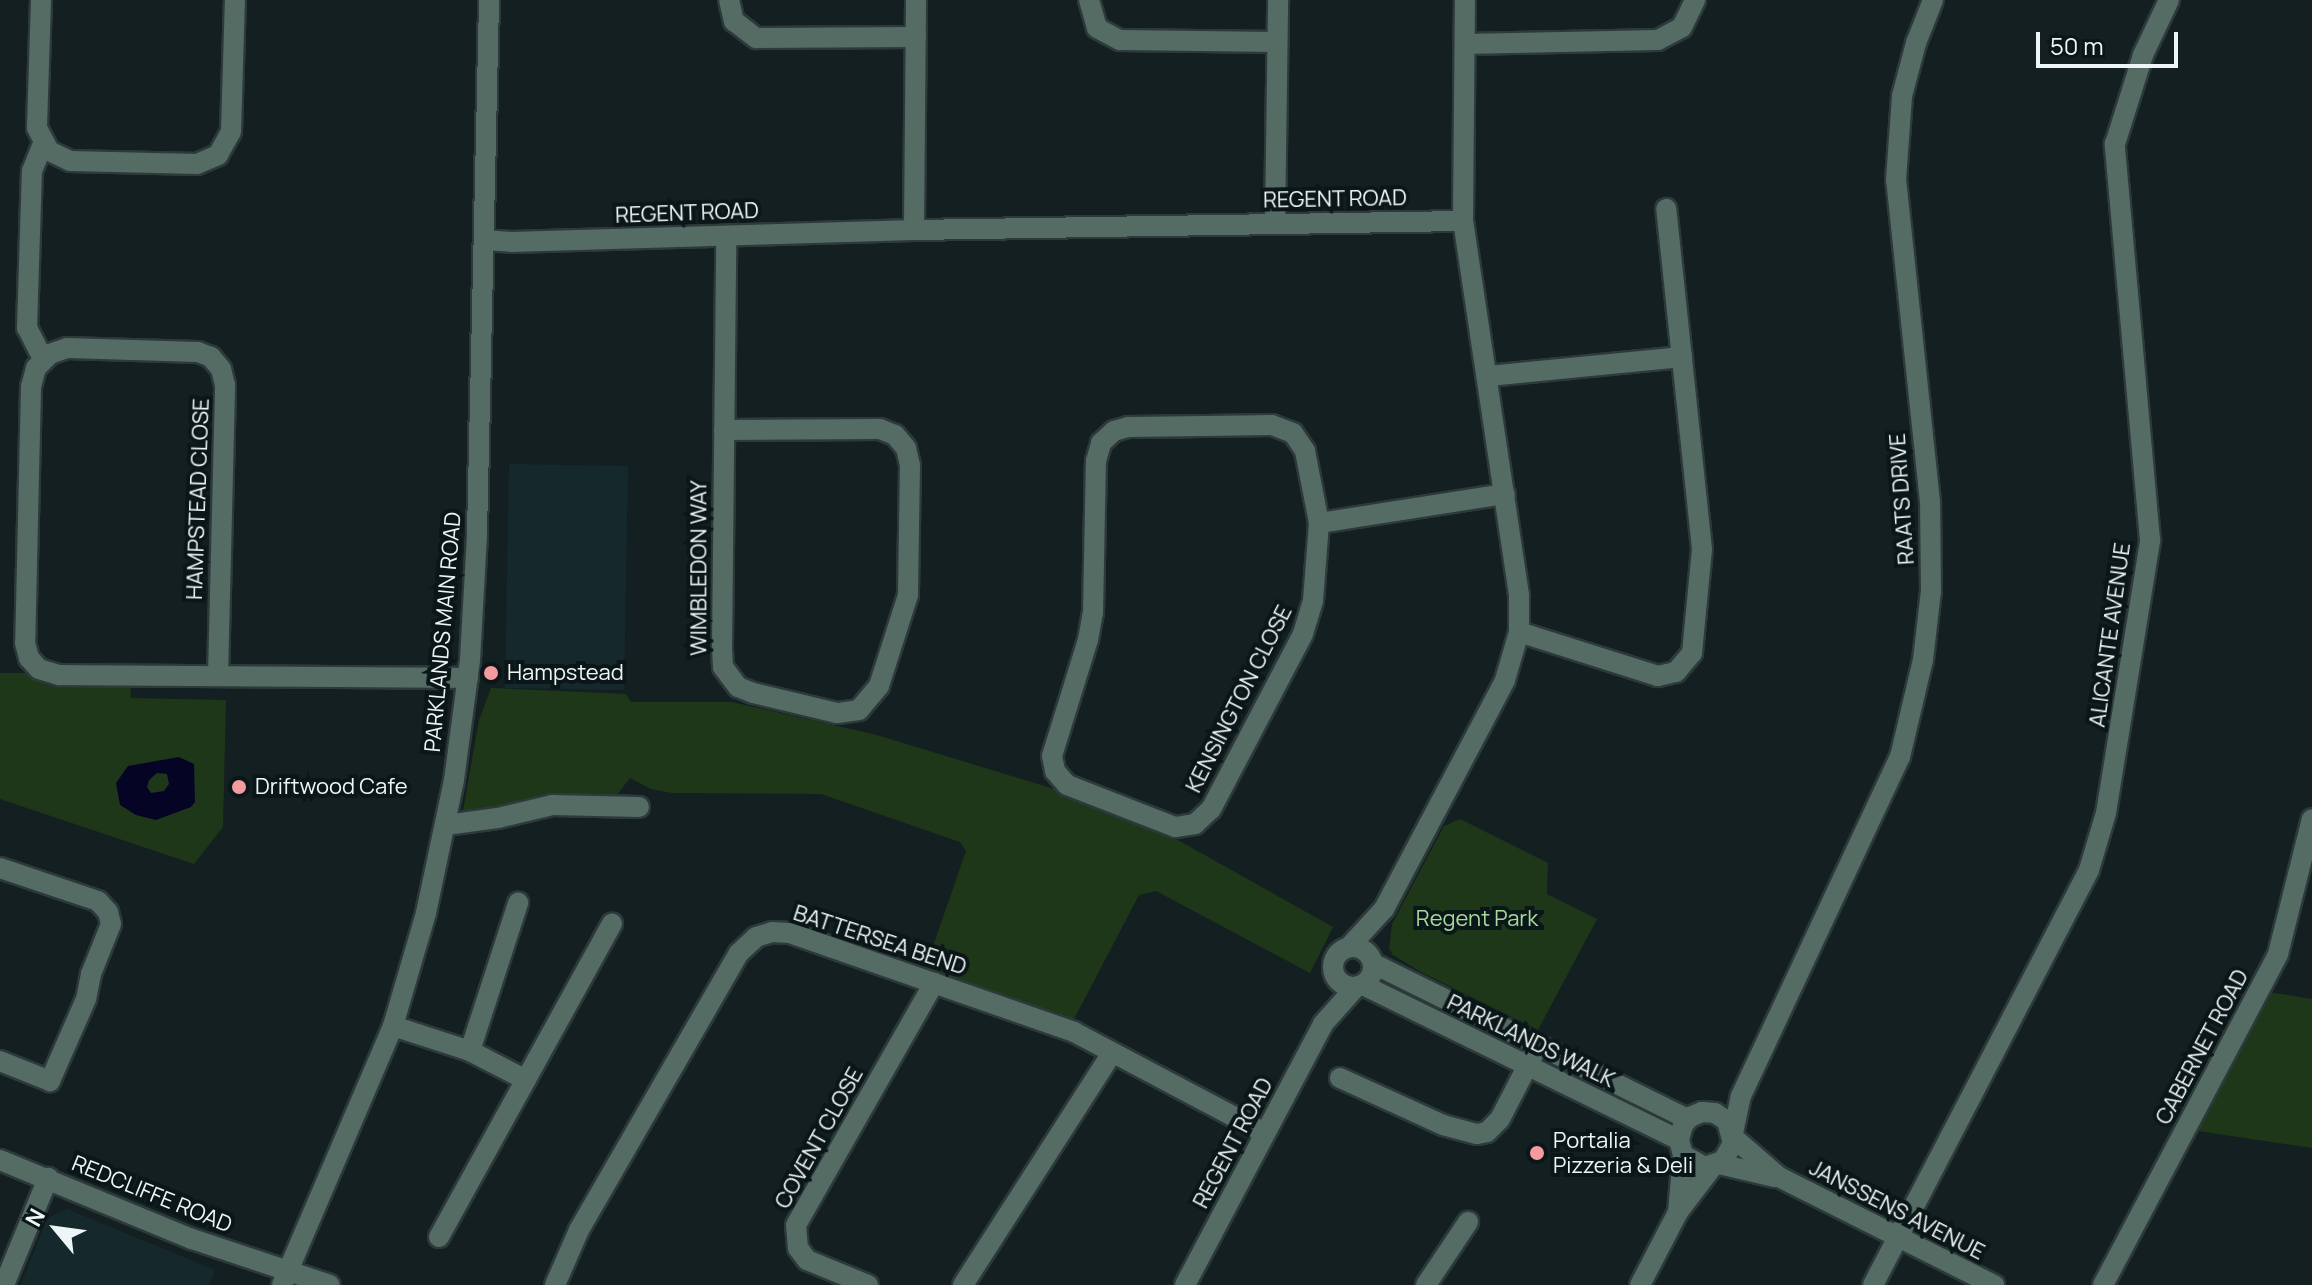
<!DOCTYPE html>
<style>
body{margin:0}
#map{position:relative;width:2312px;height:1285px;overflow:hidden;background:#131f21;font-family:Manrope,sans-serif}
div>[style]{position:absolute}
.built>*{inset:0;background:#15292c;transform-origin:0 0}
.green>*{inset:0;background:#1e3719}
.water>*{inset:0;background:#050425}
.roads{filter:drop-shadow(2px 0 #2d393b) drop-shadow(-2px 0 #2d393b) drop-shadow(0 2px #2d393b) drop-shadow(0 -2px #2d393b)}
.minor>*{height:20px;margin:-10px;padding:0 10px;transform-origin:10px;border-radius:10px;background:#546c64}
.minor>.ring{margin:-10px;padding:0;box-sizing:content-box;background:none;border:20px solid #546c64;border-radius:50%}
.dots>*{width:22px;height:22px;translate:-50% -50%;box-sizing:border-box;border:4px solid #0a1617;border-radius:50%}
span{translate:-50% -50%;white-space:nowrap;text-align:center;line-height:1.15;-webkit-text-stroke:8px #0a1617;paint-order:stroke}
.street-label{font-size:22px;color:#eef5f6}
.poi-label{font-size:22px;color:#eef5f6}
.left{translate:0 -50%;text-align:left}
.park-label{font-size:22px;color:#a7d99c}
.north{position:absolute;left:16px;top:1189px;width:80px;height:80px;-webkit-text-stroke:6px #0a1617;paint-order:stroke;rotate:299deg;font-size:22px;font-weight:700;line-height:32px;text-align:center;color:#eef5f6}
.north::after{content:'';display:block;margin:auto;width:28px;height:36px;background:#eef5f6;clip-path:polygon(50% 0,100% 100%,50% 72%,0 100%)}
.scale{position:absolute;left:2036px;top:32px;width:142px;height:36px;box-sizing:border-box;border:4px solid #eef5f6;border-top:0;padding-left:10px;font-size:24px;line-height:28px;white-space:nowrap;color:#eef5f6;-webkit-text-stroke:6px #0a1617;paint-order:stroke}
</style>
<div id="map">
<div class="built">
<i style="left:509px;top:464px;width:119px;height:224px;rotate:1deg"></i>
<i style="clip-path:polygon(67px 1209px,215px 1270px,209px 1285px,20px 1285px,48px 1218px)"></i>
</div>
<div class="green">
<i style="clip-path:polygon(0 673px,29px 673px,48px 683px,130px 685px,131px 698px,226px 700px,223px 827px,194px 864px,0 799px)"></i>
<i style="clip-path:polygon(491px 688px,626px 694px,631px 702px,732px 702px,877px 735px,1064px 792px,1160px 830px,1333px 927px,1310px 973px,1156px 891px,1139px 895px,1072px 1023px,924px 972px,966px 851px,960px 842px,821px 794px,672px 793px,651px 789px,630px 778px,616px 796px,462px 816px,479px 720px)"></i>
<i style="clip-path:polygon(1460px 819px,1548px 863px,1547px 894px,1597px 919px,1538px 1030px,1419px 971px,1393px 955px,1389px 949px,1392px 924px,1444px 826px)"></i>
<i style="clip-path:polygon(2269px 992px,2312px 999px,2312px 1148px,2198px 1131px)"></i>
</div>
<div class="water">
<i style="clip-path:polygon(evenodd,179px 757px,194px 764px,195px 802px,191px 807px,156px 820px,136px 815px,120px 805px,116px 783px,128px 766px,179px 757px,157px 773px,167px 774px,169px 784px,164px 791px,151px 793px,147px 787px,149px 780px,157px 773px)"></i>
</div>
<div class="roads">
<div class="minor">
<i style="left:41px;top:0;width:128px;rotate:91.8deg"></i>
<i style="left:37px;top:128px;width:26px;rotate:62deg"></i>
<i style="left:49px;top:151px;width:23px;rotate:25deg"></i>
<i style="left:70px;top:161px;width:127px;rotate:1.4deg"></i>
<i style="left:197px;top:164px;width:23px;rotate:-23deg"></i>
<i style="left:218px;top:155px;width:26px;rotate:-61deg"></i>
<i style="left:231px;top:132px;width:132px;rotate:-88.3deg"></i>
<i style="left:729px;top:0;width:22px;rotate:77deg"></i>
<i style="left:734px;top:21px;width:28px;rotate:38deg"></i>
<i style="left:756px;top:38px;width:160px;rotate:-0.4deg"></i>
<i style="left:1089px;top:0;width:29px;rotate:74deg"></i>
<i style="left:1097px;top:28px;width:26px;rotate:28deg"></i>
<i style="left:1120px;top:40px;width:157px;rotate:0.7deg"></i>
<i style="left:1465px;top:44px;width:193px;rotate:-1.2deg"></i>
<i style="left:1658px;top:40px;width:27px;rotate:-28deg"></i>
<i style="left:1682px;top:27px;width:30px;rotate:-64deg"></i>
<i style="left:1275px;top:224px;width:224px;rotate:-89.2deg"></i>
<i style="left:914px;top:230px;width:230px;rotate:-89.5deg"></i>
<i style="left:484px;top:240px;width:27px;rotate:4deg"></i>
<i style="left:511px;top:242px;width:403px;rotate:-1.7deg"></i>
<i style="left:914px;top:230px;width:549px;rotate:-0.94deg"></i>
<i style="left:43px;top:359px;width:35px;rotate:-117deg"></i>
<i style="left:27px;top:328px;width:157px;rotate:-88.2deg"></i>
<i style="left:32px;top:171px;width:29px;rotate:-68deg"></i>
<i style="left:1488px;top:376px;width:195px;rotate:-5.6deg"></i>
<i style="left:1272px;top:425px;width:22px;rotate:21deg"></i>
<i style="left:1293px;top:433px;width:22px;rotate:56deg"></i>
<i style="left:1305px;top:451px;width:73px;rotate:79deg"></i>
<i style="left:1319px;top:523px;width:78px;rotate:94.4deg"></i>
<i style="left:1313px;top:601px;width:34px;rotate:107deg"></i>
<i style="left:1303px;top:634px;width:198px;rotate:117.7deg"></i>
<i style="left:1211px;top:809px;width:22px;rotate:137deg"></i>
<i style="left:1195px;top:824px;width:20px;rotate:171deg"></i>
<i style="left:1175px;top:827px;width:116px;rotate:-158.7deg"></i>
<i style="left:1067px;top:785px;width:18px;rotate:-131deg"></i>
<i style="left:1055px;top:771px;width:15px;rotate:-101deg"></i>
<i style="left:1052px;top:756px;width:121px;rotate:-72.8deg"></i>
<i style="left:1088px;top:640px;width:27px;rotate:-80deg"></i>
<i style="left:1093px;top:613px;width:152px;rotate:-88.9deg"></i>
<i style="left:1096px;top:461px;width:19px;rotate:-74deg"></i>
<i style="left:1101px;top:443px;width:18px;rotate:-43deg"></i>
<i style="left:1114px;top:431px;width:15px;rotate:-16deg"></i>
<i style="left:1128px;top:427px;width:144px;rotate:-0.8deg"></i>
<i style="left:724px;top:430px;width:156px;rotate:-0.4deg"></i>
<i style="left:880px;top:429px;width:16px;rotate:22deg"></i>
<i style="left:895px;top:435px;width:17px;rotate:50deg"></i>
<i style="left:906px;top:448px;width:17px;rotate:77deg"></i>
<i style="left:910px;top:465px;width:130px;rotate:90.9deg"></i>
<i style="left:908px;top:595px;width:96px;rotate:107.7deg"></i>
<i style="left:879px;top:686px;width:31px;rotate:130deg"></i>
<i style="left:859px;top:710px;width:22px;rotate:172deg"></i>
<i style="left:837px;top:713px;width:86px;rotate:-166.6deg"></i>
<i style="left:753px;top:693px;width:16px;rotate:-158deg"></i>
<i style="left:738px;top:687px;width:25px;rotate:-127deg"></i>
<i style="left:723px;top:667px;width:19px;rotate:-93deg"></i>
<i style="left:722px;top:648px;width:412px;rotate:-89.4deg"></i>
<i style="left:1319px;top:523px;width:188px;rotate:-8.9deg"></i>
<i style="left:1519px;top:632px;width:146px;rotate:17.6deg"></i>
<i style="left:1658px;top:676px;width:18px;rotate:-13deg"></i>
<i style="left:1676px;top:672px;width:25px;rotate:-50deg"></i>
<i style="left:1692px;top:653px;width:104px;rotate:-84.5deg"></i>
<i style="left:1702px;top:549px;width:342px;rotate:-96deg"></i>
<i style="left:218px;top:676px;width:291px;rotate:-88.6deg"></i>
<i style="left:225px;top:385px;width:16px;rotate:-104deg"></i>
<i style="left:221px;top:369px;width:16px;rotate:-130deg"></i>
<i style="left:211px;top:357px;width:14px;rotate:-159deg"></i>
<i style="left:198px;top:352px;width:131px;rotate:-178.3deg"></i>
<i style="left:67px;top:348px;width:18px;rotate:161deg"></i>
<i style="left:50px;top:354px;width:20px;rotate:135deg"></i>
<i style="left:36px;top:368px;width:20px;rotate:105deg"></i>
<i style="left:31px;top:387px;width:256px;rotate:91.3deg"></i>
<i style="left:25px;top:643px;width:16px;rotate:75deg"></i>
<i style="left:29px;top:658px;width:15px;rotate:48deg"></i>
<i style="left:39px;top:669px;width:21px;rotate:17deg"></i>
<i style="left:59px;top:675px;width:409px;rotate:0.4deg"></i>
<i style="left:446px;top:825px;width:52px;rotate:-7.7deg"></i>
<i style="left:498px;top:818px;width:56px;rotate:-13.5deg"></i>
<i style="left:552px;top:805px;width:87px;rotate:1.3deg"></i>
<i style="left:0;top:868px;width:103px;rotate:18.6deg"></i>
<i style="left:98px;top:901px;width:15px;rotate:48deg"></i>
<i style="left:108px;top:912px;width:12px;rotate:76deg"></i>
<i style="left:111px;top:924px;width:54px;rotate:111.8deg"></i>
<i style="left:91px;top:974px;width:25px;rotate:101deg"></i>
<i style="left:86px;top:999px;width:90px;rotate:113.7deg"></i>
<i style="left:50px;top:1081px;width:54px;rotate:-158.2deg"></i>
<i class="ring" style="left:1333px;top:947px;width:20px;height:20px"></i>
<i style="left:1349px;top:947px;width:52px;rotate:-47.4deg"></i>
<i style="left:1384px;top:909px;width:259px;rotate:-62.1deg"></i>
<i style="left:1505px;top:680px;width:50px;rotate:-73.7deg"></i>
<i style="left:1519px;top:632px;width:37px;rotate:-90deg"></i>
<i style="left:1519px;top:595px;width:378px;rotate:-98.5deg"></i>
<i style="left:1463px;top:221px;width:221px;rotate:-89.5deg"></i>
<i style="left:1374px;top:964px;width:349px;rotate:26.3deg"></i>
<i style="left:1363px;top:985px;width:352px;rotate:26.1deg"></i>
<i style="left:393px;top:1026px;width:81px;rotate:18deg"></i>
<i style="left:470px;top:1051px;width:63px;rotate:27.4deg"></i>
<i style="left:470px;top:1051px;width:156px;rotate:-72deg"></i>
<i style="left:1340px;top:1078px;width:113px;rotate:24.5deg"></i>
<i style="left:1443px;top:1125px;width:35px;rotate:15deg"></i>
<i style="left:1477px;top:1134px;width:10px;rotate:-11deg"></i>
<i style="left:1487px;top:1132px;width:18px;rotate:-45deg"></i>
<i style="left:1500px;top:1119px;width:72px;rotate:-62.7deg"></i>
<i style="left:1733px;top:1133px;width:38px;rotate:-78deg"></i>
<i style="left:1741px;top:1096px;width:374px;rotate:-64.9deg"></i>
<i style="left:1900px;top:757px;width:100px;rotate:-76.7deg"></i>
<i style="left:1923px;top:660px;width:69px;rotate:-83.4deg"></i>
<i style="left:1931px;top:591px;width:89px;rotate:-90.6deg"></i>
<i style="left:1930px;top:502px;width:324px;rotate:-96deg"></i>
<i style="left:1896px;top:180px;width:84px;rotate:-85.9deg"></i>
<i style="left:1902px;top:96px;width:55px;rotate:-75.2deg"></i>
<i style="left:1916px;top:43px;width:46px;rotate:-68.4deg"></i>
<i style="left:1734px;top:1138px;width:60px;rotate:40.9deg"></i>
<i style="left:1779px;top:1177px;width:241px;rotate:26.7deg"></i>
<i style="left:0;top:1160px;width:208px;rotate:22.4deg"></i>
<i style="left:192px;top:1239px;width:145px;rotate:18.4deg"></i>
<i style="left:1719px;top:1164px;width:57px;rotate:13.1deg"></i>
<i style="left:1678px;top:1212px;width:57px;rotate:-85deg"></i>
<i style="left:1683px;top:1155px;width:16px;rotate:-105deg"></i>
<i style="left:1679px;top:1140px;width:16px;rotate:-75deg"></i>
<i style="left:1683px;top:1125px;width:11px;rotate:-49deg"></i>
<i style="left:1690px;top:1117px;width:13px;rotate:-23deg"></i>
<i style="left:1702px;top:1112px;width:13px;rotate:4deg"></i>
<i style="left:1715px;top:1113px;width:14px;rotate:34deg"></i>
<i style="left:1727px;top:1121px;width:23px;rotate:75deg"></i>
<i style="left:1733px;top:1143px;width:21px;rotate:119deg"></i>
<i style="left:1723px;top:1161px;width:19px;rotate:162deg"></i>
<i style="left:1705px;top:1167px;width:25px;rotate:-151deg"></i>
<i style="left:439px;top:1237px;width:358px;rotate:-61.1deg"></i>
<i style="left:4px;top:1285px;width:116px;rotate:-67.6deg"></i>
<i style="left:282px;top:1285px;width:282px;rotate:-66.8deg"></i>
<i style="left:393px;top:1026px;width:118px;rotate:-73.7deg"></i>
<i style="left:426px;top:913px;width:136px;rotate:-78.1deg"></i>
<i style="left:454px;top:780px;width:121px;rotate:-82.4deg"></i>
<i style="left:470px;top:660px;width:126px;rotate:-86.8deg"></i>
<i style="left:477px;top:534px;width:534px;rotate:-88.71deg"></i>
<i style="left:555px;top:1285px;width:60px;rotate:-66.4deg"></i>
<i style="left:579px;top:1230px;width:320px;rotate:-60deg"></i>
<i style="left:739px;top:953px;width:23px;rotate:-43deg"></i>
<i style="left:756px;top:937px;width:17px;rotate:-17deg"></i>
<i style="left:772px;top:932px;width:18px;rotate:3deg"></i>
<i style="left:790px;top:933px;width:301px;rotate:19.2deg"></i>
<i style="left:1074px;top:1032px;width:216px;rotate:27.9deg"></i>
<i style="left:868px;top:1285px;width:66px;rotate:-157.7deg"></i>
<i style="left:807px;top:1260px;width:15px;rotate:-127deg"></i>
<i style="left:798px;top:1248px;width:23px;rotate:-95deg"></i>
<i style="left:796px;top:1225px;width:279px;rotate:-60.3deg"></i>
<i style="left:963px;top:1285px;width:276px;rotate:-57.3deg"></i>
<i style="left:1185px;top:1285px;width:295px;rotate:-62.1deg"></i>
<i style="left:1323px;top:1024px;width:50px;rotate:-48.3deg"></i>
<i style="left:1426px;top:1285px;width:76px;rotate:-56.3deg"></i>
<i style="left:1640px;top:1285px;width:82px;rotate:-62.5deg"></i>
<i style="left:1678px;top:1212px;width:58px;rotate:-52.7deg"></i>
<i style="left:1873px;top:1285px;width:468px;rotate:-62.5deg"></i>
<i style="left:2089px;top:870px;width:59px;rotate:-73.4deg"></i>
<i style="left:2106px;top:813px;width:277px;rotate:-80.8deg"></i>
<i style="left:2150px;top:540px;width:398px;rotate:-95.1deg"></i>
<i style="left:2115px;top:144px;width:93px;rotate:-72.5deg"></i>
<i style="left:2143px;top:55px;width:61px;rotate:-64.7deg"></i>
<i style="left:2103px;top:1285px;width:374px;rotate:-62.1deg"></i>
<i style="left:2278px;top:954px;width:139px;rotate:-75.9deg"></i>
</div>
</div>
<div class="dots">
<i style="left:491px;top:673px;background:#f49b9f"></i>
<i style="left:239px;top:787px;background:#f49b9f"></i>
<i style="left:1537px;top:1153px;background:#f49b9f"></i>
</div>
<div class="street-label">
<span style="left:1335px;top:199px;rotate:-1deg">REGENT ROAD</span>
<span style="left:687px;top:213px;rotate:-2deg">REGENT ROAD</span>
<span style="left:198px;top:499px;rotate:-88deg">HAMPSTEAD CLOSE</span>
<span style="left:1902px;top:499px;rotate:-94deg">RAATS DRIVE</span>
<span style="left:699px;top:568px;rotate:-90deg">WIMBLEDON WAY</span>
<span style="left:443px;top:632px;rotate:-85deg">PARKLANDS MAIN ROAD</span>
<span style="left:2110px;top:635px;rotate:-82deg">ALICANTE AVENUE</span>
<span style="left:1239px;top:699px;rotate:-63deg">KENSINGTON CLOSE</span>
<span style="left:880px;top:940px;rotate:18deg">BATTERSEA BEND</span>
<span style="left:1531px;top:1041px;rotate:26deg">PARKLANDS WALK</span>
<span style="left:2202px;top:1047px;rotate:-62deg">CABERNET ROAD</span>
<span style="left:819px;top:1138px;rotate:-61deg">COVENT CLOSE</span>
<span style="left:1233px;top:1143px;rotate:-62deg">REGENT ROAD</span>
<span style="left:152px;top:1194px;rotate:22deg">REDCLIFFE ROAD</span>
<span style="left:1897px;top:1210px;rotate:27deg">JANSSENS AVENUE</span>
</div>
<div class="poi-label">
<span class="left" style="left:507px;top:673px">Hampstead</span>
<span class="left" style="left:255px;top:787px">Driftwood Cafe</span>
<span class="left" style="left:1553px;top:1153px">Portalia<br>Pizzeria &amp; Deli</span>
</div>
<div class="park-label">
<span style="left:1477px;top:919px">Regent Park</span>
</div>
<div class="north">N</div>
<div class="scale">50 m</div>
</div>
